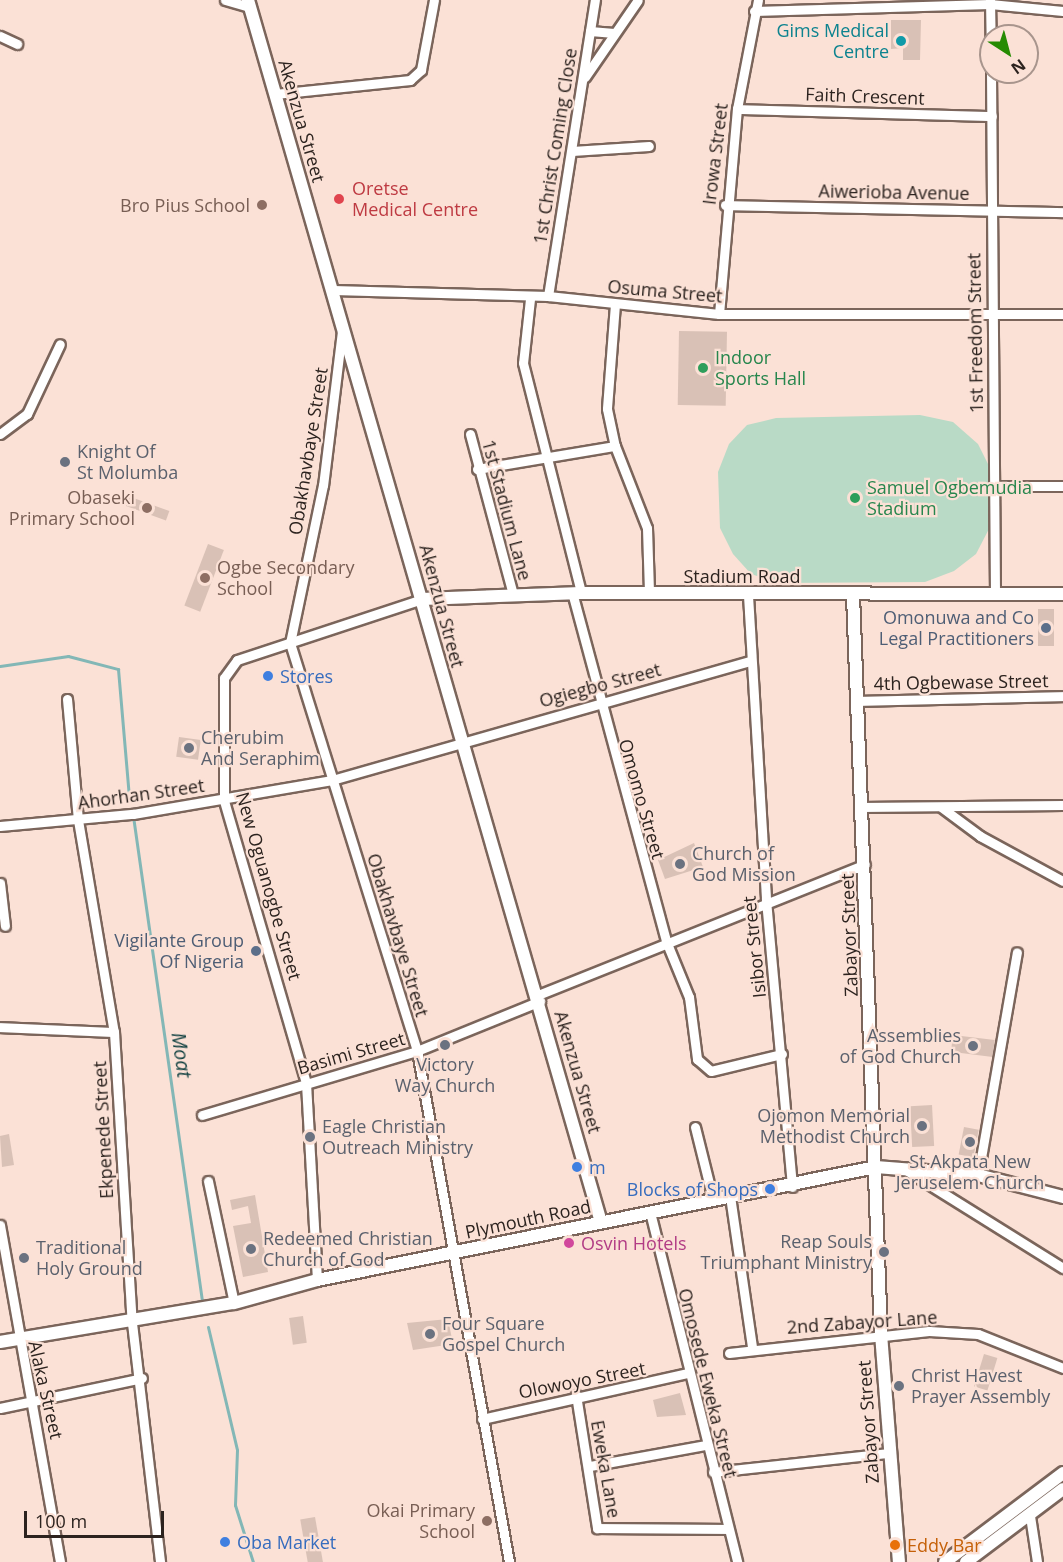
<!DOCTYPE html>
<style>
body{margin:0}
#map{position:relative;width:1063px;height:1562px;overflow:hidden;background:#fbe1d6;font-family:"Open Sans",sans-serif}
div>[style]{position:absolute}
.green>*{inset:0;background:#b9dac6}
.stream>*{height:3px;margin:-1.5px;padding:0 1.5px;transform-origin:1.5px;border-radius:1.5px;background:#83b7b6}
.building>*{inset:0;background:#d9c1b6;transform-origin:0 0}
.roads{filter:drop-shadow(2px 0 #7b655b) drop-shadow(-2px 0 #7b655b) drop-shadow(0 2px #7b655b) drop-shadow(0 -2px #7b655b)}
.street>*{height:9px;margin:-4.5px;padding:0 4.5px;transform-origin:4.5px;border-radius:4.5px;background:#fff}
.secondary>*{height:12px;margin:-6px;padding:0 6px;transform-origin:6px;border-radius:6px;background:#fff}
.dots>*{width:16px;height:16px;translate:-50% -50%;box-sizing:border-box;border:3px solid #fbe1d6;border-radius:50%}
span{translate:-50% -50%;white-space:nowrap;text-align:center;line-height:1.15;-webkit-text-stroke:4.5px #fbe1d6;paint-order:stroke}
.culture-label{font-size:18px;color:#0d838f}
.right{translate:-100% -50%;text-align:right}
.street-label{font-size:18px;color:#2c231f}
.health-label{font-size:18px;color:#be3a42}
.left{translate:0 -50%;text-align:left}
.education-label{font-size:18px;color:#785e54}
.leisure-label{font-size:18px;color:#27864d}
.worship-label{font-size:18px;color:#5b616d}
.service-label{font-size:18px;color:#4e5e75}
.shop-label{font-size:18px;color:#366cbe}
.hotel-label{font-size:18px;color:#b23c85}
.food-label{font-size:18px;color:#c56008}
.water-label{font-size:20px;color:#0e3f3f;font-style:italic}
.north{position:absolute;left:979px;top:24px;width:60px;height:60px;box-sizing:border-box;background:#fbe1d6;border:2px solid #a8958d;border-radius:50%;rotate:144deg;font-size:16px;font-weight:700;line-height:24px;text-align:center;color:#2c231f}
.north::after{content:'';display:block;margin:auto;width:21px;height:27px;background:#268b02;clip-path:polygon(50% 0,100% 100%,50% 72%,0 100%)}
.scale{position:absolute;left:24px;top:1511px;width:140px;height:27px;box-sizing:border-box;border:3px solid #2c231f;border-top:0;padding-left:8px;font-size:18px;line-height:21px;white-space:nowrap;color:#2c231f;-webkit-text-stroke:4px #fbe1d6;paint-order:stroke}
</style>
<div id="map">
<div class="green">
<i style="clip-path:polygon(920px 415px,953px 422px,978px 444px,991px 470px,991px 525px,976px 554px,954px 571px,925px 582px,779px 583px,751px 574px,733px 554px,720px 528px,718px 472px,729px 444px,747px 425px,776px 418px)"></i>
</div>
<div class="stream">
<i style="left:0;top:666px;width:69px;rotate:-8.4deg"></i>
<i style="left:68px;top:656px;width:52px;rotate:14.6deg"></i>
<i style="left:118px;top:669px;width:129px;rotate:85.1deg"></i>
<i style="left:133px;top:816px;width:488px;rotate:81.9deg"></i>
<i style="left:208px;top:1327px;width:126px;rotate:76.7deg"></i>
<i style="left:237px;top:1450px;width:55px;rotate:92.1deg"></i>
<i style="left:235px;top:1505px;width:60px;rotate:72.5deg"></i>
</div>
<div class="building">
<i style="clip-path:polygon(891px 20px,921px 20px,920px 60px,903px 60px,903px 48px,891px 49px)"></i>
<i style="left:679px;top:331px;width:48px;height:74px;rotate:1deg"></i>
<i style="left:128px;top:496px;width:44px;height:10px;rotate:20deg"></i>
<i style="left:208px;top:544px;width:17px;height:66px;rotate:21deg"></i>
<i style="left:1038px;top:609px;width:16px;height:37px"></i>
<i style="left:179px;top:737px;width:22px;height:20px;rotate:8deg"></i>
<i style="clip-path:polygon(694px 843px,703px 867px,665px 879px,658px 860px)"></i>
<i style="left:953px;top:1035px;width:42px;height:17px;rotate:7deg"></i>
<i style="left:932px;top:1105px;width:41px;height:22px;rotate:87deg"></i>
<i style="left:964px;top:1127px;width:15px;height:28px;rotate:11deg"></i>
<i style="clip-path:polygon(9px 1134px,14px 1165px,2px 1167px,0 1136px)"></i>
<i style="clip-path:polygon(255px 1195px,268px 1272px,243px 1277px,233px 1226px,251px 1223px,248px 1206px,232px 1210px,230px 1200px)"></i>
<i style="left:303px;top:1316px;width:27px;height:14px;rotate:82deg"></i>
<i style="clip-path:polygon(448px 1319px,453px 1344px,413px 1350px,407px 1323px)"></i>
<i style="left:984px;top:1354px;width:14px;height:34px;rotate:17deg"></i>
<i style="clip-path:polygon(680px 1393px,686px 1415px,657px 1417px,653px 1400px)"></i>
<i style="left:315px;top:1517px;width:46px;height:15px;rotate:80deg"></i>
</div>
<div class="roads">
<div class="street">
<i style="left:225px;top:0;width:26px;rotate:16deg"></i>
<i style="left:990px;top:0;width:60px;rotate:89deg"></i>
<i style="left:754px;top:11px;width:236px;rotate:-1.7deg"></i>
<i style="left:990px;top:4px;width:73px;rotate:5.5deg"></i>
<i style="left:590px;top:31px;width:24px;rotate:5deg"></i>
<i style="left:0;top:36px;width:19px;rotate:25deg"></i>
<i style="left:991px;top:72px;width:521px;rotate:89.56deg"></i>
<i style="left:585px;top:77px;width:93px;rotate:-55.5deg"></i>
<i style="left:275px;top:94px;width:136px;rotate:-5.9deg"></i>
<i style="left:410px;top:80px;width:15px;rotate:-42deg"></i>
<i style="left:421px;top:70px;width:71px;rotate:-79.5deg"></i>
<i style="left:737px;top:109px;width:255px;rotate:1.6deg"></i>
<i style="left:572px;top:151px;width:77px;rotate:-3.7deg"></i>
<i style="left:725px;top:205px;width:338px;rotate:1.2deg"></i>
<i style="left:333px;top:290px;width:215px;rotate:1.6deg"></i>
<i style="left:548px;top:296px;width:172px;rotate:6deg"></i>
<i style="left:719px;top:314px;width:344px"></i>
<i style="left:548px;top:296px;width:300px;rotate:-81deg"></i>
<i style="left:530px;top:299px;width:64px;rotate:96.2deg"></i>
<i style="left:523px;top:363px;width:237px;rotate:75.8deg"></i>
<i style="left:615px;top:304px;width:105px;rotate:94.4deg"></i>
<i style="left:607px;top:409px;width:38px;rotate:78deg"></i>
<i style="left:615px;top:446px;width:88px;rotate:68.7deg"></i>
<i style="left:647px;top:528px;width:65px;rotate:88.2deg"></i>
<i style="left:719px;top:314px;width:206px;rotate:-85deg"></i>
<i style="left:737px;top:109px;width:111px;rotate:-79.1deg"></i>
<i style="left:342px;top:331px;width:155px;rotate:97deg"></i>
<i style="left:323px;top:485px;width:161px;rotate:101.8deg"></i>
<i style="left:290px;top:643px;width:427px;rotate:72.7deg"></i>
<i style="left:417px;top:1051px;width:519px;rotate:79.79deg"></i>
<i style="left:0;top:434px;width:34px;rotate:-37deg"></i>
<i style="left:27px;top:414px;width:77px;rotate:-64.8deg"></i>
<i style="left:470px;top:434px;width:166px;rotate:75deg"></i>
<i style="left:477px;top:469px;width:140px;rotate:-9.5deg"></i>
<i style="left:996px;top:486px;width:67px"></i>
<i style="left:748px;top:595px;width:306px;rotate:86.6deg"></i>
<i style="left:766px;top:900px;width:288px;rotate:84.8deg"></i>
<i style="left:573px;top:596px;width:357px;rotate:74.9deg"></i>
<i style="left:666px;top:941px;width:61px;rotate:67.7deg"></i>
<i style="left:689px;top:997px;width:63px;rotate:82.6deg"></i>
<i style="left:697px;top:1059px;width:18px;rotate:41deg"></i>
<i style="left:711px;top:1071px;width:73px;rotate:-13.5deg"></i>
<i style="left:67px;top:699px;width:121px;rotate:84.8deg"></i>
<i style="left:78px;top:820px;width:215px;rotate:80.4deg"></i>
<i style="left:114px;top:1032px;width:292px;rotate:86.5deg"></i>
<i style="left:132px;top:1323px;width:241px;rotate:83.3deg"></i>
<i style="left:859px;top:701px;width:204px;rotate:-1.4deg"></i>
<i style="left:861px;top:807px;width:202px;rotate:-0.6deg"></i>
<i style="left:941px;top:807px;width:49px;rotate:36.6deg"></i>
<i style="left:980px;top:836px;width:94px;rotate:28.5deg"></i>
<i style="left:0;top:826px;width:134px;rotate:-5.2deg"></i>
<i style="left:133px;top:814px;width:202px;rotate:-9.7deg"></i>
<i style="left:332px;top:780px;width:434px;rotate:-15.9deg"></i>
<i style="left:0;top:883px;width:43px;rotate:83.4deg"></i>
<i style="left:538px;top:995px;width:352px;rotate:-21.8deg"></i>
<i style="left:0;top:1027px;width:114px;rotate:2.5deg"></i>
<i style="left:202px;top:1115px;width:224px;rotate:-16.6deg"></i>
<i style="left:417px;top:1051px;width:133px;rotate:-22.1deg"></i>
<i style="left:695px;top:1127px;width:74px;rotate:76deg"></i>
<i style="left:906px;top:1170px;width:185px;rotate:32deg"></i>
<i style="left:978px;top:1175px;width:226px;rotate:-80.1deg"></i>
<i style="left:208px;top:1181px;width:125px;rotate:78deg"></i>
<i style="left:730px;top:1196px;width:153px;rotate:81.7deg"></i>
<i style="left:650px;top:1212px;width:361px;rotate:76deg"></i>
<i style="left:0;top:1225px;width:342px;rotate:79.9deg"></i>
<i style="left:317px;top:1280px;width:197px;rotate:-93.2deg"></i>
<i style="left:306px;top:1083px;width:295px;rotate:-106.2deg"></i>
<i style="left:224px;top:800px;width:122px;rotate:-90deg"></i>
<i style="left:224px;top:678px;width:22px;rotate:-54deg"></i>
<i style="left:237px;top:660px;width:195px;rotate:-18.2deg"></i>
<i style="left:729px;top:1353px;width:201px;rotate:-6.3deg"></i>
<i style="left:929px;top:1331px;width:49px;rotate:3.5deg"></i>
<i style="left:978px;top:1334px;width:92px;rotate:21.8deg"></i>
<i style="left:576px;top:1395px;width:135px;rotate:81deg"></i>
<i style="left:597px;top:1528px;width:131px;rotate:0.4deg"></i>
<i style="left:0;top:1408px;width:145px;rotate:-11.9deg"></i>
<i style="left:482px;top:1419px;width:210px;rotate:-12.6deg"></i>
<i style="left:590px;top:1466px;width:118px;rotate:-10.3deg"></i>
<i style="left:713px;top:1472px;width:175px;rotate:-6.2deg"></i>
<i style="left:1030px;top:1516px;width:47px;rotate:81.3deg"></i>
</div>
<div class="secondary">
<i style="left:248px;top:0;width:1272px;rotate:73.89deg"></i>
<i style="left:853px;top:595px;width:740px;rotate:87.83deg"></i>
<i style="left:881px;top:1334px;width:229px;rotate:85.5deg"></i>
<i style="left:422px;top:599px;width:159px;rotate:-2.2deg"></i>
<i style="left:581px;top:593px;width:482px;rotate:0.1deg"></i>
<i style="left:0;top:1342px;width:237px;rotate:-9.5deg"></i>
<i style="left:234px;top:1303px;width:86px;rotate:-15.5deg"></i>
<i style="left:317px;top:1280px;width:570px;rotate:-11.43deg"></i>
<i style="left:876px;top:1167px;width:102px;rotate:4.5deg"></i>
<i style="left:978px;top:1175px;width:88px;rotate:14.5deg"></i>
<i style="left:945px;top:1562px;width:148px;rotate:-37deg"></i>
<i style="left:966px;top:1562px;width:121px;rotate:-37deg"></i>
</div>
</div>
<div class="dots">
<i style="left:901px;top:41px;background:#0f9aa8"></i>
<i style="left:339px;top:199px;background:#e0444e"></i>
<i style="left:262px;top:205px;background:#8d6e63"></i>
<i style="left:703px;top:368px;background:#2e9e5b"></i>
<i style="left:65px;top:462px;background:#6b7280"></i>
<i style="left:855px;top:498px;background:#2e9e5b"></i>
<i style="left:147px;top:508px;background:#8d6e63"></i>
<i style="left:205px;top:578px;background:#8d6e63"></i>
<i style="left:1046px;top:628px;background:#5c6f8a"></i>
<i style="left:268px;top:676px;background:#3f7fe0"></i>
<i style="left:189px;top:748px;background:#6b7280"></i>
<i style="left:680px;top:864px;background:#6b7280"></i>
<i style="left:256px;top:951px;background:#5c6f8a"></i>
<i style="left:445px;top:1045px;background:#6b7280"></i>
<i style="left:973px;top:1046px;background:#6b7280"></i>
<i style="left:922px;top:1126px;background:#6b7280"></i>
<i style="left:310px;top:1137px;background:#6b7280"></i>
<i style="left:970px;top:1142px;background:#6b7280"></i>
<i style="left:577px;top:1167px;background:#3f7fe0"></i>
<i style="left:770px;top:1189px;background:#3f7fe0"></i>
<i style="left:569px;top:1243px;background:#d1479c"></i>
<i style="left:251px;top:1249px;background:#6b7280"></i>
<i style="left:884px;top:1252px;background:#6b7280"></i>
<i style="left:24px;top:1258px;background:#6b7280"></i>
<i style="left:430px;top:1334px;background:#6b7280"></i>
<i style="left:899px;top:1386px;background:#6b7280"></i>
<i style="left:487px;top:1521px;background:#8d6e63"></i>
<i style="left:225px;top:1542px;background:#3f7fe0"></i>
<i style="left:895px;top:1545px;background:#e8710a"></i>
</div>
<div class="culture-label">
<span class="right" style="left:889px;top:41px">Gims Medical<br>Centre</span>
</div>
<div class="street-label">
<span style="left:865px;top:96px;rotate:2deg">Faith Crescent</span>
<span style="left:302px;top:121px;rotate:74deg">Akenzua Street</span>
<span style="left:555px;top:146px;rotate:-81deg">1st Christ Coming Close</span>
<span style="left:715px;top:154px;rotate:-83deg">Irowa Street</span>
<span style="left:894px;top:192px;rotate:1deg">Aiwerioba Avenue</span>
<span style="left:665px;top:291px;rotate:5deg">Osuma Street</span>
<span style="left:975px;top:333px;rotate:-91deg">1st Freedom Street</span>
<span style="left:308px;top:451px;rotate:-81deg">Obakhavbaye Street</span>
<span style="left:507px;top:510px;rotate:75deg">1st Stadium Lane</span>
<span style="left:742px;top:576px">Stadium Road</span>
<span style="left:442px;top:606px;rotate:75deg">Akenzua Street</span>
<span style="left:961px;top:682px;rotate:-1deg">4th Ogbewase Street</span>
<span style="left:600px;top:685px;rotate:-15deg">Ogiegbo Street</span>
<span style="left:141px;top:794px;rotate:-8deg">Ahorhan Street</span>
<span style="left:642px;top:799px;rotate:74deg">Omomo Street</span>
<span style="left:269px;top:886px;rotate:74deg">New Oguanogbe Street</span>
<span style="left:398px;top:935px;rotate:73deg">Obakhavbaye Street</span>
<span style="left:849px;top:935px;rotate:-92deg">Zabayor Street</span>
<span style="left:754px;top:947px;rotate:-96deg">Isibor Street</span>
<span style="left:351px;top:1053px;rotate:-16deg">Basimi Street</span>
<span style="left:578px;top:1072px;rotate:74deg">Akenzua Street</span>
<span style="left:103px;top:1130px;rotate:-93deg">Ekpenede Street</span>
<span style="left:528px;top:1219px;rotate:-12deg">Plymouth Road</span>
<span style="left:862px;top:1322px;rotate:-4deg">2nd Zabayor Lane</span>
<span style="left:582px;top:1380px;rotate:-11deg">Olowoyo Street</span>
<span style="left:708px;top:1383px;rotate:76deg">Omosede Eweka Street</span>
<span style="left:46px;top:1390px;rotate:77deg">Alaka Street</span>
<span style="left:868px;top:1422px;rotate:-94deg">Zabayor Street</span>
<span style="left:606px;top:1469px;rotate:80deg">Eweka Lane</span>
</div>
<div class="health-label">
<span class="left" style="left:352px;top:199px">Oretse<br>Medical Centre</span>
</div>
<div class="education-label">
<span class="right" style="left:250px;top:205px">Bro Pius School</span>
<span class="right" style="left:135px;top:508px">Obaseki<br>Primary School</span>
<span class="left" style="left:217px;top:578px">Ogbe Secondary<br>School</span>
<span class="right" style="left:475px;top:1521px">Okai Primary<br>School</span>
</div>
<div class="leisure-label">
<span class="left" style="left:715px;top:368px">Indoor<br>Sports Hall</span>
<span class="left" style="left:867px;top:498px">Samuel Ogbemudia<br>Stadium</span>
</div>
<div class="worship-label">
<span class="left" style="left:77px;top:462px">Knight Of<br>St Molumba</span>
<span class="left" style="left:201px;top:748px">Cherubim<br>And Seraphim</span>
<span class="left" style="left:692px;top:864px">Church of<br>God Mission</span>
<span class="right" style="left:961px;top:1046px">Assemblies<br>of God Church</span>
<span style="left:445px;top:1075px">Victory<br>Way Church</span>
<span class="right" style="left:910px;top:1126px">Ojomon Memorial<br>Methodist Church</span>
<span class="left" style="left:322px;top:1137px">Eagle Christian<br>Outreach Ministry</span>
<span style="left:970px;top:1172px">St Akpata New<br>Jeruselem Church</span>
<span class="left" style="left:263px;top:1249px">Redeemed Christian<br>Church of God</span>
<span class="right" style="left:872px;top:1252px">Reap Souls<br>Triumphant Ministry</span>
<span class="left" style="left:36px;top:1258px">Traditional<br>Holy Ground</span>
<span class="left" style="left:442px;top:1334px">Four Square<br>Gospel Church</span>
<span class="left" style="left:911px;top:1386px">Christ Havest<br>Prayer Assembly</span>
</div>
<div class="service-label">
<span class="right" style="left:1034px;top:628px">Omonuwa and Co<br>Legal Practitioners</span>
<span class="right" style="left:244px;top:951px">Vigilante Group<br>Of Nigeria</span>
</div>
<div class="shop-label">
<span class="left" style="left:280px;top:676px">Stores</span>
<span class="left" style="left:589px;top:1167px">m</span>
<span class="right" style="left:758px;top:1189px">Blocks of Shops</span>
<span class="left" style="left:237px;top:1542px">Oba Market</span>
</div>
<div class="hotel-label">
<span class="left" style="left:581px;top:1243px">Osvin Hotels</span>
</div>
<div class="food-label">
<span class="left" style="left:907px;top:1545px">Eddy Bar</span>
</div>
<div class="water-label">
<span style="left:182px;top:1055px;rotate:82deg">Moat</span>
</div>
<div class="north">N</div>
<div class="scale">100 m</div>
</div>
